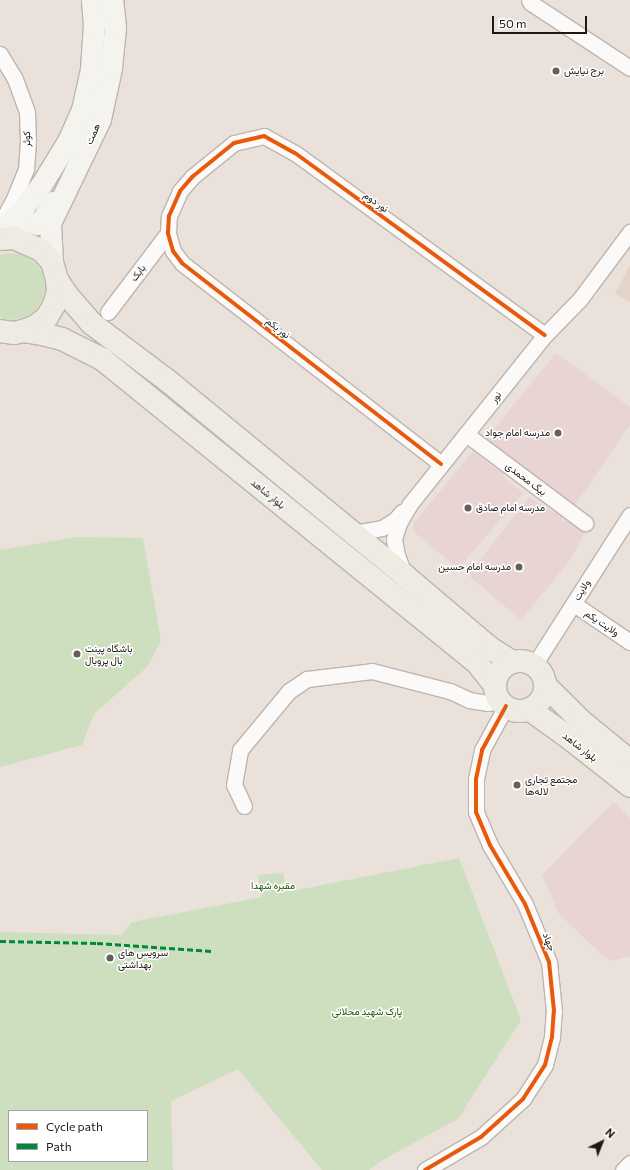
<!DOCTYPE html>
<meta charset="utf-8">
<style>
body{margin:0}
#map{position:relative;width:630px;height:1170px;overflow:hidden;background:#eae1da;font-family:Commissioner,Vazirmatn,sans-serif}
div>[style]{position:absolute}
.built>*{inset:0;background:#e4d4c8}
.education>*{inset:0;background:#e8d5d3}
.green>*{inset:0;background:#cedfbf}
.roads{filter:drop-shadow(1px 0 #bcb5b0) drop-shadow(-1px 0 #bcb5b0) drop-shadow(0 1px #bcb5b0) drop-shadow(0 -1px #bcb5b0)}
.street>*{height:15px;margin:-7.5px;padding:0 7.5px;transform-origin:7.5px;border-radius:7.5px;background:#fcfaf9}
.secondary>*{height:21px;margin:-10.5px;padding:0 10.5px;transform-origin:10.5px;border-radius:10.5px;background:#f4f3ee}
.primary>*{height:22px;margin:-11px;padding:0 11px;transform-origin:11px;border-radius:11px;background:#edebe2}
.primary>.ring{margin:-11px;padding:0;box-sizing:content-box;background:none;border:22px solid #edebe2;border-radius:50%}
.quiet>*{height:3px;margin-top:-1.5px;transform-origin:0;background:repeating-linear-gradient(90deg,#00873e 0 6px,transparent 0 9px)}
.cycleway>*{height:4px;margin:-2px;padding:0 2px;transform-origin:2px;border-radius:2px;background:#e8590c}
.dots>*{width:11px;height:11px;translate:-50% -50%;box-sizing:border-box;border:2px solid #fff;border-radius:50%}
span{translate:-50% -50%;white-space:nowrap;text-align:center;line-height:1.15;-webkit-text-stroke:3px #fff;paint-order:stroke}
.poi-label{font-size:10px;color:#1e1814}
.left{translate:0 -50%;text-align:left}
.right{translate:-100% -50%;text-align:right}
.street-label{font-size:10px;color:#1e1814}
.park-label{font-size:10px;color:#235706}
.legend{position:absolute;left:8px;top:1110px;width:140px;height:52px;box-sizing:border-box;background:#fff;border:1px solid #a5a3a1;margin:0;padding:5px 7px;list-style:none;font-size:12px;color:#1e1814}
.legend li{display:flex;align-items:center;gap:8px;height:20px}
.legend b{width:20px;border:1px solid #a5a3a1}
.north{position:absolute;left:582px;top:1122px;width:40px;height:40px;-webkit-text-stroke:3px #fff;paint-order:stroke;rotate:43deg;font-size:11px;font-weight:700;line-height:16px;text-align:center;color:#1e1814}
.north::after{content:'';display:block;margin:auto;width:14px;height:18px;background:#1e1814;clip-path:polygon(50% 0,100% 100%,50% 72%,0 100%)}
.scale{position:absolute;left:492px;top:16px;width:95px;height:18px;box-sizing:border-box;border:2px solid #1e1814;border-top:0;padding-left:5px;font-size:12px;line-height:14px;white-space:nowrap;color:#1e1814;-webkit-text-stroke:3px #fff;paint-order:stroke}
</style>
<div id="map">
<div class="built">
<i style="clip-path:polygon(630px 265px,630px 302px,615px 294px)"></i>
</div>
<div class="education">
<i style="clip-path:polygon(556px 353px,630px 407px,630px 425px,573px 508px,485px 440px)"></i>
<i style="clip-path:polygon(473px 451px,494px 468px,499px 468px,503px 472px,504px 477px,523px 493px,458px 569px,413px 531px,414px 523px)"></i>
<i style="clip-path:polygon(529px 497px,551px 511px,558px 511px,563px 515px,562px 519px,585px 532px,571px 559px,521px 620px,468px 575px)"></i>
<i style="clip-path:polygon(614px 802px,630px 818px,630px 956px,612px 961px,602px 955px,559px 914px,542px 875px)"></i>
</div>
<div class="green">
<i style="clip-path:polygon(9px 253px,20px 254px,30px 259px,38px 266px,44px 276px,45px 287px,43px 298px,37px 308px,29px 315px,19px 319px,8px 320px,0 318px,0 255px)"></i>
<i style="clip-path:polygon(75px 537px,143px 538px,161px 641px,147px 667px,94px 714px,82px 745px,0 767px,0 550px)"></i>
<i style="clip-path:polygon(evenodd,459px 858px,521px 1020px,458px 1119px,386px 1158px,369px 1170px,322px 1170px,238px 1069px,171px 1101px,173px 1170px,0 1170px,0 932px,122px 935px,132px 922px,262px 897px,258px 875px,283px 873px,287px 892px,459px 858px,9px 1111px,147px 1111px,147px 1161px,9px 1161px,9px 1111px)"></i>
</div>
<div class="roads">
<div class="street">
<i style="left:529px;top:0;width:4px;rotate:56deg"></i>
<i style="left:531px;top:3px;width:118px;rotate:33.3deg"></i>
<i style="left:0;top:54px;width:29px;rotate:59deg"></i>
<i style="left:15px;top:79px;width:35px;rotate:70deg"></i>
<i style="left:27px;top:112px;width:29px;rotate:88deg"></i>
<i style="left:28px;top:141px;width:28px;rotate:94deg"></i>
<i style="left:26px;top:169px;width:32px;rotate:112deg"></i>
<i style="left:14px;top:199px;width:29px;rotate:119deg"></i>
<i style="left:108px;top:312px;width:99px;rotate:-52.8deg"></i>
<i style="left:466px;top:434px;width:149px;rotate:36.8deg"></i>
<i style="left:441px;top:464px;width:328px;rotate:-142.2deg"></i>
<i style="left:182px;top:263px;width:15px;rotate:-127deg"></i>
<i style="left:173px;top:251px;width:19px;rotate:-106deg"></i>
<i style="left:168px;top:233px;width:17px;rotate:-87deg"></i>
<i style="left:169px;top:216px;width:27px;rotate:-66deg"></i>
<i style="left:180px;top:191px;width:18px;rotate:-49deg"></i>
<i style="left:192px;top:177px;width:54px;rotate:-39deg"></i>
<i style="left:234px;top:143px;width:31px;rotate:-13deg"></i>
<i style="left:264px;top:136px;width:35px;rotate:29deg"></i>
<i style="left:295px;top:153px;width:309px;rotate:36.1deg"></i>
<i style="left:354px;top:533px;width:28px;rotate:-10deg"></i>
<i style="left:382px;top:528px;width:15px;rotate:-32deg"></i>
<i style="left:395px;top:520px;width:11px;rotate:-49deg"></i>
<i style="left:404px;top:574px;width:20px;rotate:-110deg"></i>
<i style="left:397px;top:555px;width:16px;rotate:-101deg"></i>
<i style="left:394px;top:539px;width:17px;rotate:-73deg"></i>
<i style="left:399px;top:523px;width:22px;rotate:-60deg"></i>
<i style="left:410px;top:504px;width:216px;rotate:-51.4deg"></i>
<i style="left:545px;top:335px;width:50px;rotate:-45.8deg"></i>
<i style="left:580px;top:299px;width:84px;rotate:-53.3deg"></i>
<i style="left:574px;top:604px;width:68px;rotate:34.2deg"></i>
<i style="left:534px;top:665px;width:178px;rotate:-57.4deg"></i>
<i style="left:244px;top:806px;width:23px;rotate:-115deg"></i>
<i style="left:234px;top:785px;width:36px;rotate:-80deg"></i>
<i style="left:240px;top:750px;width:77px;rotate:-50.3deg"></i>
<i style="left:289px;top:691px;width:22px;rotate:-34deg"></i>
<i style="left:307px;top:679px;width:65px;rotate:-7deg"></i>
<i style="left:372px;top:671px;width:81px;rotate:14.4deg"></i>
<i style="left:450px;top:691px;width:21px;rotate:25deg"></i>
<i style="left:469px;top:700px;width:18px;rotate:9deg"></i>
<i style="left:487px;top:703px;width:14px;rotate:-8deg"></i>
<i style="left:425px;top:1170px;width:65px;rotate:-30.5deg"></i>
<i style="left:481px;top:1137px;width:57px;rotate:-42.1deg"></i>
<i style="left:523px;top:1099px;width:40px;rotate:-57.1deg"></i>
<i style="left:545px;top:1065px;width:29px;rotate:-76deg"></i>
<i style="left:552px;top:1037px;width:26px;rotate:-86deg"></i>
<i style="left:554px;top:1011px;width:49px;rotate:-95.8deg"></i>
<i style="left:549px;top:962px;width:63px;rotate:-112.5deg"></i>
<i style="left:525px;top:904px;width:69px;rotate:-120.7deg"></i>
<i style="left:490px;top:845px;width:36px;rotate:-113deg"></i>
<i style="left:476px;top:812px;width:33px;rotate:-90deg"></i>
<i style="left:476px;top:779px;width:30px;rotate:-78deg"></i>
<i style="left:482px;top:750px;width:50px;rotate:-61.4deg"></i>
<i style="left:623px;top:1170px;width:10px;rotate:-45deg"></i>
</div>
<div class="secondary">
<i style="left:23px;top:208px;width:9px;rotate:96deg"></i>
<i style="left:22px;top:217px;width:5px;rotate:53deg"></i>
<i style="left:25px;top:221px;width:12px;rotate:14deg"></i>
<i style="left:37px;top:224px;width:6px;rotate:-39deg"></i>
<i style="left:42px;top:220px;width:21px;rotate:-59deg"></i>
<i style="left:0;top:232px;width:33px;rotate:-46deg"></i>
<i style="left:23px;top:208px;width:29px;rotate:-52deg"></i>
<i style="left:41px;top:185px;width:52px;rotate:-58.5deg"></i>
<i style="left:68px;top:141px;width:34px;rotate:-66deg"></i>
<i style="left:82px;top:110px;width:42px;rotate:-77.6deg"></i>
<i style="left:91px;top:69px;width:45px;rotate:-86.2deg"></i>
<i style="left:94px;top:24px;width:24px;rotate:-95deg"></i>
<i style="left:52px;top:262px;width:39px;rotate:-93deg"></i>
<i style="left:50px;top:223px;width:115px;rotate:-64.3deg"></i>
<i style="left:100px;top:119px;width:52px;rotate:-77.8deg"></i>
<i style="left:111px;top:68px;width:41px;rotate:-84.4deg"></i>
<i style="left:115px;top:27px;width:27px;rotate:-96deg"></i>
</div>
<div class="primary">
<i style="left:0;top:239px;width:14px;rotate:-4deg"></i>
<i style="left:14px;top:238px;width:30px;rotate:24deg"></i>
<i style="left:41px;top:250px;width:16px;rotate:47deg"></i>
<i style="left:52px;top:262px;width:19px;rotate:74deg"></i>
<i style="left:57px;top:280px;width:11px;rotate:85deg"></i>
<i style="left:58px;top:291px;width:15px;rotate:106deg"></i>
<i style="left:54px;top:305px;width:14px;rotate:120deg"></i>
<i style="left:47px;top:317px;width:14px;rotate:141deg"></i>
<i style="left:36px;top:326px;width:14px;rotate:159deg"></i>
<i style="left:23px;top:331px;width:9px;rotate:167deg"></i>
<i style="left:14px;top:333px;width:14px;rotate:-172deg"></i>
<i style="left:57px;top:280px;width:18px;rotate:56deg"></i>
<i style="left:67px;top:295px;width:37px;rotate:49deg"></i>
<i style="left:91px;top:323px;width:96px;rotate:37deg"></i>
<i style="left:168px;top:381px;width:306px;rotate:39.4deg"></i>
<i style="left:404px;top:575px;width:113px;rotate:40.3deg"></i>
<i style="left:490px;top:648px;width:26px;rotate:32deg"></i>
<i style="left:23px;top:331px;width:20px;rotate:9deg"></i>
<i style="left:43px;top:334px;width:20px;rotate:15deg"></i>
<i style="left:62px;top:339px;width:45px;rotate:26.6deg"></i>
<i style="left:102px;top:359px;width:484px;rotate:39deg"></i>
<i style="left:478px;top:664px;width:28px;rotate:52deg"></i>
<i class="ring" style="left:495px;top:661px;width:28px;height:28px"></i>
<i style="left:545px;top:685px;width:49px;rotate:45deg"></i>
<i style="left:580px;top:720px;width:65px;rotate:39.4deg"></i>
<i style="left:529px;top:709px;width:48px;rotate:35.7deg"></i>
<i style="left:568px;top:737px;width:79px;rotate:38.3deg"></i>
</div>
</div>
<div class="quiet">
<i style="left:0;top:941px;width:97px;rotate:1.2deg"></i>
<i style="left:97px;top:943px;width:115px;rotate:4deg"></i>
</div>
<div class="cycleway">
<i style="left:441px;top:464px;width:328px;rotate:-142.2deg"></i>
<i style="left:182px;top:263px;width:15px;rotate:-127deg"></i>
<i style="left:173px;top:251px;width:19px;rotate:-106deg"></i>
<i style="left:168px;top:233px;width:17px;rotate:-87deg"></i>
<i style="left:169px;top:216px;width:27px;rotate:-66deg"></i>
<i style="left:180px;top:191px;width:18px;rotate:-49deg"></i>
<i style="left:192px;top:177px;width:54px;rotate:-39deg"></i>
<i style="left:234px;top:143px;width:31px;rotate:-13deg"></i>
<i style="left:264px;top:136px;width:35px;rotate:29deg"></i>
<i style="left:295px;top:153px;width:309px;rotate:36.1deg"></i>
<i style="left:425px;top:1170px;width:65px;rotate:-30.5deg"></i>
<i style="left:481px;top:1137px;width:57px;rotate:-42.1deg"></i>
<i style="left:523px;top:1099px;width:40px;rotate:-57.1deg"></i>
<i style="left:545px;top:1065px;width:29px;rotate:-76deg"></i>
<i style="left:552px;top:1037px;width:26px;rotate:-86deg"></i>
<i style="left:554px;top:1011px;width:49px;rotate:-95.8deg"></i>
<i style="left:549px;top:962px;width:63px;rotate:-112.5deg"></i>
<i style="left:525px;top:904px;width:69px;rotate:-120.7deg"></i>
<i style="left:490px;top:845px;width:36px;rotate:-113deg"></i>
<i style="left:476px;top:812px;width:33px;rotate:-90deg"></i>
<i style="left:476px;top:779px;width:30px;rotate:-78deg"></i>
<i style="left:482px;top:750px;width:50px;rotate:-61.4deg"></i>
</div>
<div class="dots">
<i style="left:556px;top:71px;background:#655e59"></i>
<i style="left:558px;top:433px;background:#655e59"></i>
<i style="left:468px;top:508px;background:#655e59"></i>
<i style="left:519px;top:567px;background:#655e59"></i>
<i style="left:77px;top:654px;background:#655e59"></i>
<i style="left:517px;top:785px;background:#655e59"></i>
<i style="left:110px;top:958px;background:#655e59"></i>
</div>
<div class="poi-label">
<span class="left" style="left:564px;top:71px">برج نیایش</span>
<span class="right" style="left:550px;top:433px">مدرسه امام جواد</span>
<span class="left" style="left:476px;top:508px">مدرسه امام صادق</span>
<span class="right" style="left:511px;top:567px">مدرسه امام حسین</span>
<span class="left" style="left:85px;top:654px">باشگاه پینت<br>بال پروبال</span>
<span class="left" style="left:525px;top:785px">مجتمع تجاری<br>لاله‌ها</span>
<span class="left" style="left:118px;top:958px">سرویس های<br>بهداشتی</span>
</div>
<div class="street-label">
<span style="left:93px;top:134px;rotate:-66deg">همت</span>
<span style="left:27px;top:139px;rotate:-90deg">کوثر</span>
<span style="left:376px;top:202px;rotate:36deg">نور دوم</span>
<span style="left:138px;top:273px;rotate:-53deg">بابک</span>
<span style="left:278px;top:328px;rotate:38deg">نور یکم</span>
<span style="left:496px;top:397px;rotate:-51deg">نور</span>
<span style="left:526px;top:479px;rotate:37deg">بیگ محمدی</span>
<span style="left:268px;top:494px;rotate:39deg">بلوار شاهد</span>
<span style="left:582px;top:590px;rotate:-58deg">ولایت</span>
<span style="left:602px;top:623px;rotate:34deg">ولایت یکم</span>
<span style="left:580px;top:747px;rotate:38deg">بلوار شاهد</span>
<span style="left:549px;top:942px;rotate:68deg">جهاد</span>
</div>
<div class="park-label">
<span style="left:273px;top:886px">مقبره شهدا</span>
<span style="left:367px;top:1012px">پارک شهید محلاتی</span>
</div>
<ul class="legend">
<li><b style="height:5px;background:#e8590c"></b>Cycle path</li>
<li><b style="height:5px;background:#00873e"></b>Path</li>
</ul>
<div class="north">N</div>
<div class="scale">50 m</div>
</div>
